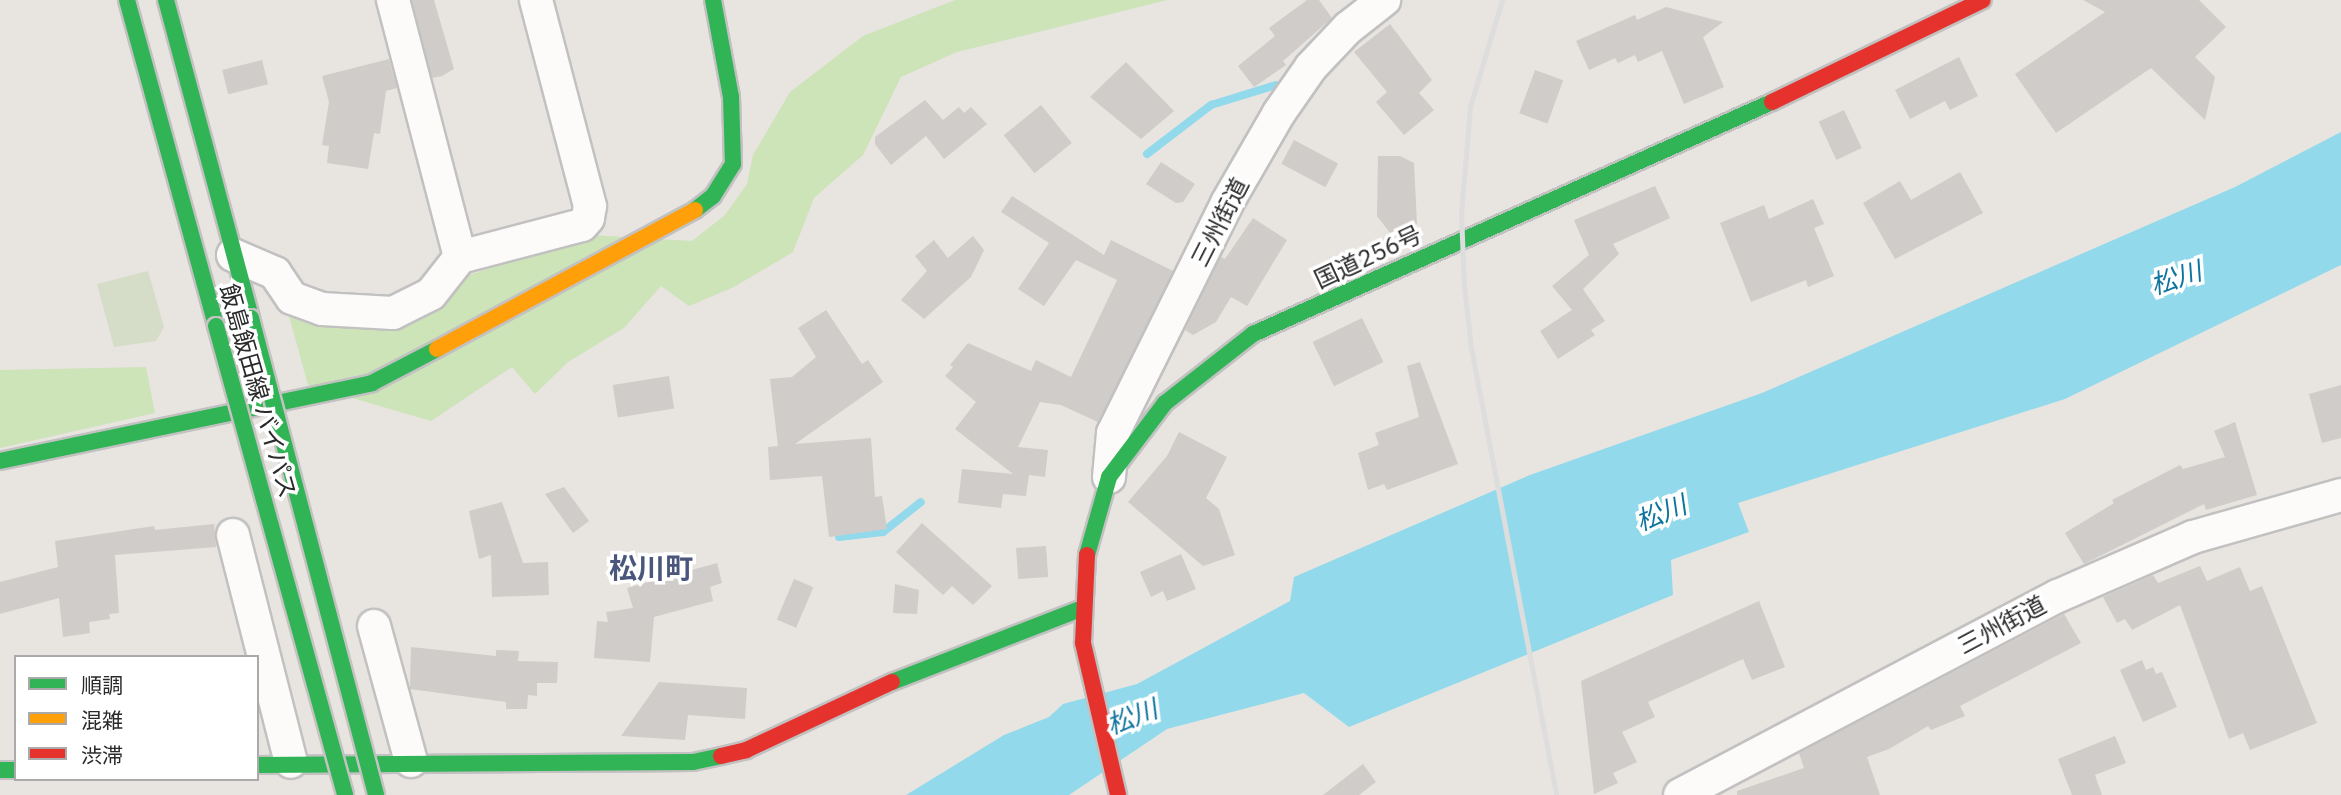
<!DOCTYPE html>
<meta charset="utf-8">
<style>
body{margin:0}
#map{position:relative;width:2341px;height:795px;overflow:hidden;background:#e8e4e0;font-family:"IBM Plex Sans","Noto Sans JP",sans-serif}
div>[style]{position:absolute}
.green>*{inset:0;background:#cce4b8}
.cemetery>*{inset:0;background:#d5dcc7}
.water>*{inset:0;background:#92daeb}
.stream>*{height:8px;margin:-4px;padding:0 4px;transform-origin:4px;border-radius:4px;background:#92daeb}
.building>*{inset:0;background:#cfccc9;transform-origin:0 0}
.roads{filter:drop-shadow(2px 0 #c2c1c1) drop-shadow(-2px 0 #c2c1c1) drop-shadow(0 2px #c2c1c1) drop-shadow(0 -2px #c2c1c1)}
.street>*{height:32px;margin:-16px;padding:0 16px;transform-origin:16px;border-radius:16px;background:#fcfbfa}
.fast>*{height:16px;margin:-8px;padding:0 8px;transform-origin:8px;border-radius:8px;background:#30b455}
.slow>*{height:16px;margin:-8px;padding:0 8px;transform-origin:8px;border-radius:8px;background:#ff9f0a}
.jam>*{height:16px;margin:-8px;padding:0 8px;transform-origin:8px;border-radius:8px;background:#e5322d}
.rail>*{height:5px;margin:-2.5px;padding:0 2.5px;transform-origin:2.5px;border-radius:2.5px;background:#ddddde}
.bridges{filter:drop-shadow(2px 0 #c4c3c1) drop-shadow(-2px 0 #c4c3c1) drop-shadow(0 2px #c4c3c1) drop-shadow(0 -2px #c4c3c1)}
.fast-bridge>*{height:16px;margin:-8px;padding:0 8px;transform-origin:8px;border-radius:8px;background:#30b455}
span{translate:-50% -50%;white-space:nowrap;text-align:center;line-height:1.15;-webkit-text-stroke:7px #fff;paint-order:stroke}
.street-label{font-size:24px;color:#2a2a2a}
.water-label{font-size:26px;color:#0c749d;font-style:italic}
.quarter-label{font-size:28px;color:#4a567b;font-weight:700}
.legend{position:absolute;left:14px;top:655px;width:245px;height:126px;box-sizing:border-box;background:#fff;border:2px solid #aaa;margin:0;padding:9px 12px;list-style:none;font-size:21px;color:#2a2a2a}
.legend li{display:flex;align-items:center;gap:14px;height:35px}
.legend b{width:35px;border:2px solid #aaa}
</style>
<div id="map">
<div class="green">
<i style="clip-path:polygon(955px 0,1167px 0,957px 52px,901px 77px,863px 155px,814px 198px,793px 252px,734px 287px,689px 306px,661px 286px,624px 328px,568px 362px,535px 394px,512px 367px,431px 421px,308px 385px,289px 316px,368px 329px,426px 316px,469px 275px,590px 235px,692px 241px,725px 215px,747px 184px,753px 155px,790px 92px,863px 36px)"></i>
<i style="clip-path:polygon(146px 367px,155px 413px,0 448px,0 370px)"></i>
</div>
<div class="cemetery">
<i style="clip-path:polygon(148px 271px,164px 327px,156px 341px,114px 347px,97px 284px)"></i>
</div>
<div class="water">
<i style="clip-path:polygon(2341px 132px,2341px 265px,2065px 399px,1738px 503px,1749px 532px,1671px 560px,1673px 595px,1349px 727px,1304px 693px,1167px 729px,1069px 795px,906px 795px,1004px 735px,1049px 717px,1063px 704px,1137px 684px,1290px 601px,1294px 577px,1530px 475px,1762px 393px,2235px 187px)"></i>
</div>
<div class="stream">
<i style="left:1147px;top:154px;width:81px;rotate:-37.4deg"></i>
<i style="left:1211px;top:105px;width:68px;rotate:-17.1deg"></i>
<i style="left:839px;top:537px;width:44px;rotate:-6.5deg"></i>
<i style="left:883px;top:532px;width:48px;rotate:-38.3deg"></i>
</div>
<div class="building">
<i style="clip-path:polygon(412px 0,434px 0,454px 69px,442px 76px,432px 78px)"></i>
<i style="clip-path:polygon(1307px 0,1319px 0,1332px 18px,1283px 61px,1286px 65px,1254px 87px,1238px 66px,1275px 36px,1269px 28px)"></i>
<i style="clip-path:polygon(2083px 0,2199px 0,2226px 27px,2195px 57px,2215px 77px,2205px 120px,2151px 68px,2056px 133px,2015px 74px,2105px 12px)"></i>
<i style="clip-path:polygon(1666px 7px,1723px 22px,1703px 37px,1724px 87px,1684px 104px,1662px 51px,1638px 62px,1635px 55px,1618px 63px,1615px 58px,1589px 70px,1576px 41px,1635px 15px,1637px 20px)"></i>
<i style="clip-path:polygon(1390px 24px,1432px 80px,1419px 93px,1434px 110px,1404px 135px,1376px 102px,1387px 92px,1354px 52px)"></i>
<i style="clip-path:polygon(1959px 57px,1978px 96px,1950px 110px,1945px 101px,1910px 119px,1895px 90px)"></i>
<i style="clip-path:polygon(389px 59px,397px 88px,386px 91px,380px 134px,374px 133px,368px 169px,327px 163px,329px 146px,322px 145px,329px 102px,322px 76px)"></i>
<i style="left:262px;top:60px;width:25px;height:41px;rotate:76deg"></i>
<i style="clip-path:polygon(1126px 62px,1174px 111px,1141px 139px,1090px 97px)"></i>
<i style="left:1535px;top:70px;width:30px;height:46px;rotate:20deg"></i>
<i style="clip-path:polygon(925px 100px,943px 120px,959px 107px,964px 113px,971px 107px,987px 124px,944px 159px,926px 136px,891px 165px,875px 144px,875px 137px)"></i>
<i style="left:1041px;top:105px;width:49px;height:48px;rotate:51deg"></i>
<i style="left:1844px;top:110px;width:42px;height:28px;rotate:65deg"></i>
<i style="left:1294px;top:140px;width:50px;height:27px;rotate:28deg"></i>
<i style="clip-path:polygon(1378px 156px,1400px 156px,1414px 163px,1417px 224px,1394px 238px,1377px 216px)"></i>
<i style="clip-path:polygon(1161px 162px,1195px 184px,1183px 202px,1176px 203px,1146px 184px)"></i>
<i style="clip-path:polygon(1960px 172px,1983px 213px,1895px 259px,1863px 203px,1900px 181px,1911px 200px)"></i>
<i style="clip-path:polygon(1655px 186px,1670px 218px,1613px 244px,1619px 254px,1583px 289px,1605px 321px,1591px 330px,1595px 335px,1558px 359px,1540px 331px,1572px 310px,1552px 286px,1589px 255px,1574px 220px)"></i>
<i style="clip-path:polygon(1012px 196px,1104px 255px,1111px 240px,1173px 271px,1098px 422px,1061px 405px,1040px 402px,1018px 447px,1048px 450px,1045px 477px,1029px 475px,1026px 496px,1003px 494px,1001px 508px,958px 503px,962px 469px,1013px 474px,955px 429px,976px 402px,945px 376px,953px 367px,950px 365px,968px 343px,1031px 371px,1036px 360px,1071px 377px,1117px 280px,1076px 260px,1044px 306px,1018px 289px,1049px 243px,1001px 212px)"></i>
<i style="clip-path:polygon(1813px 199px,1824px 224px,1814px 228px,1834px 276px,1808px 287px,1806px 280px,1751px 302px,1720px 223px,1764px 205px,1769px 219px)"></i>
<i style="clip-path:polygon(1253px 218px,1287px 240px,1247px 306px,1231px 297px,1216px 322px,1193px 335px,1185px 330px,1221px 257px,1225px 259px)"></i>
<i style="clip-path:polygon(973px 236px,984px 250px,971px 277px,924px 319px,901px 300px,927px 271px,915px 256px,934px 240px,948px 258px)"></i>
<i style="clip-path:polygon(826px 310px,862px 364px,868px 360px,883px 382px,795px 444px,871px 438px,875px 497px,882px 496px,887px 529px,829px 537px,822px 476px,770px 480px,768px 447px,778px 446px,770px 379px,792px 377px,816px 357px,798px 328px)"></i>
<i style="left:1362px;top:318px;width:49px;height:55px;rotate:64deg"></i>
<i style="clip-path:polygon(1420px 362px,1458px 464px,1387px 490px,1384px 484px,1368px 490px,1358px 453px,1379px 445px,1375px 433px,1419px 417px,1407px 366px)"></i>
<i style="left:669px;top:376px;width:33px;height:57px;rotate:81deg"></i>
<i style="clip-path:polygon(2341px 385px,2341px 438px,2322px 443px,2309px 394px)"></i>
<i style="clip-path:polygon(2235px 422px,2257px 495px,2206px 510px,2204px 504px,2084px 564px,2065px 533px,2114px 503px,2112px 500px,2180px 465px,2183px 469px,2225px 457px,2214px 431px)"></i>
<i style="clip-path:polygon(1179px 432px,1227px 457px,1206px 498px,1219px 509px,1235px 555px,1203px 566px,1128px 502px,1167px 456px)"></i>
<i style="clip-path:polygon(564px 487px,589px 521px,573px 533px,545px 494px)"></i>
<i style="clip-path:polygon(502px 502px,523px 563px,548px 562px,549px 595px,492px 597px,491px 555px,479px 559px,469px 511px)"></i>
<i style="clip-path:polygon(922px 523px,992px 586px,973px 605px,952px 586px,943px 595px,896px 552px)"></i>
<i style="clip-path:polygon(214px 524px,216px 547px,115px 555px,119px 613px,109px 614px,110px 619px,89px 622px,90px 633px,63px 637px,59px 598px,0 614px,0 582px,58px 567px,55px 541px,154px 526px,155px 530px)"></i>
<i style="left:1046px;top:546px;width:31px;height:30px;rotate:86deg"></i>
<i style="clip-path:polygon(1181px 554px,1196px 589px,1167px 601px,1163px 591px,1151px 597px,1140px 572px)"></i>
<i style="clip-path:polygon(717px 563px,722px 583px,710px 587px,713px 601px,654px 617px,650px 662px,594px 658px,597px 621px,608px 622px,606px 612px,633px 608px,627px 588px)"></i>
<i style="clip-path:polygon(2200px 566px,2207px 581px,2240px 567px,2250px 591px,2262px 586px,2317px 723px,2250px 750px,2243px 733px,2229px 739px,2180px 605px,2132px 630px,2125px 619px,2117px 623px,2103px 597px,2153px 575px,2158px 583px)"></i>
<i style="left:794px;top:579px;width:21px;height:44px;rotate:23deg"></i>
<i style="clip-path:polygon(895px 584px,919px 590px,917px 614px,893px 613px)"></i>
<i style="clip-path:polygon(1759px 601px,1785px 667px,1752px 680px,1743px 659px,1648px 702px,1655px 717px,1622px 732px,1637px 762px,1613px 773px,1618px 783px,1594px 794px,1581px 681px)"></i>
<i style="clip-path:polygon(2064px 614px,2081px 643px,1960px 706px,1965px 716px,1931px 730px,1928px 726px,1889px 749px,1867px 757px,1880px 795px,1737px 795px,1737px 791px,1804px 768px,1799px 753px)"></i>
<i style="clip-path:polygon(411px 647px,496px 656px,496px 650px,519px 651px,518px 661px,558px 662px,557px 683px,537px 683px,537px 696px,528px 695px,527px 709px,506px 709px,506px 702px,410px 689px)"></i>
<i style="clip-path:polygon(2142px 660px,2146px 670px,2153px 667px,2156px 674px,2162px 672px,2177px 707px,2143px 722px,2120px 670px)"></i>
<i style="clip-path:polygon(659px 682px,747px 688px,745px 719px,688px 715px,685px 740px,621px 736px)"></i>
<i style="clip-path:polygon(2115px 736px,2126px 763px,2095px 775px,2102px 795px,2072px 795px,2058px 759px)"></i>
<i style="clip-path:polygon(1363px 764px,1376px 782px,1359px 795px,1323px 795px)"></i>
</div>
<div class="roads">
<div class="street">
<i style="left:233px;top:255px;width:46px;rotate:23.2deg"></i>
<i style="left:275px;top:273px;width:30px;rotate:56deg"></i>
<i style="left:292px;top:298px;width:32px;rotate:20deg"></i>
<i style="left:322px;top:309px;width:71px;rotate:3.2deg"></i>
<i style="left:393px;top:313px;width:42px;rotate:-26.6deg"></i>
<i style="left:431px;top:294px;width:47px;rotate:-51.9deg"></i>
<i style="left:460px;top:257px;width:266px;rotate:-104.6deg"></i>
<i style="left:460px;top:257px;width:126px;rotate:-14.7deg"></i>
<i style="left:582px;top:225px;width:9px;rotate:-49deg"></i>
<i style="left:588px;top:218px;width:12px;rotate:-81deg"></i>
<i style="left:590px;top:206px;width:213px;rotate:-104.7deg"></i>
<i style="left:1109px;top:477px;width:44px;rotate:-84.8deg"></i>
<i style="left:1113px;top:433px;width:257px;rotate:-63.6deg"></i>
<i style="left:1227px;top:203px;width:104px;rotate:-60deg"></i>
<i style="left:1279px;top:113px;width:56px;rotate:-55.2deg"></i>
<i style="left:1311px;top:67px;width:54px;rotate:-46.5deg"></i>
<i style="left:1348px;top:28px;width:46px;rotate:-37.9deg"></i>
<i style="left:233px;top:535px;width:234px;rotate:75.7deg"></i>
<i style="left:374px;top:626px;width:140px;rotate:74.7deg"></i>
<i style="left:1680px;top:795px;width:427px;rotate:-27.8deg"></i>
<i style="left:2058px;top:596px;width:147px;rotate:-23.6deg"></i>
<i style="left:2193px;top:537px;width:154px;rotate:-15.8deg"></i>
</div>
<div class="fast">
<i style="left:127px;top:0;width:338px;rotate:74.7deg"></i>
<i style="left:166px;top:0;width:329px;rotate:75deg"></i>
<i style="left:695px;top:210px;width:23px;rotate:-38deg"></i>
<i style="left:713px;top:196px;width:38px;rotate:-58deg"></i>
<i style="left:733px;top:164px;width:67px;rotate:-91.7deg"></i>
<i style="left:731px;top:97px;width:99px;rotate:-100.5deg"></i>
<i style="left:0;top:461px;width:380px;rotate:-11.8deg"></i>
<i style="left:372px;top:383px;width:73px;rotate:-27.6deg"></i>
<i style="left:1087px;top:555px;width:81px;rotate:-74.2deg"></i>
<i style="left:1109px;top:477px;width:93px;rotate:-52.9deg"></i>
<i style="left:1165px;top:403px;width:112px;rotate:-38.1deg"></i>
<i style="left:1253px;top:334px;width:568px;rotate:-24.09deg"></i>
<i style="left:892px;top:682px;width:202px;rotate:-21.2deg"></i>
<i style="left:257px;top:765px;width:436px;rotate:-0.4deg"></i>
<i style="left:693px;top:762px;width:29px;rotate:-12deg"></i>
<i style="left:0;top:770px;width:16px"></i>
</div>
<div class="slow">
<i style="left:437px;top:349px;width:293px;rotate:-28.3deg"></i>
</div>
<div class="jam">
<i style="left:1772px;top:102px;width:234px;rotate:-25.8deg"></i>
<i style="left:1087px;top:555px;width:88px;rotate:92.6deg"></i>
<i style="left:1083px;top:643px;width:156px;rotate:77deg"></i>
<i style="left:721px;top:756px;width:26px;rotate:-13deg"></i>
<i style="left:746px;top:750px;width:161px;rotate:-25deg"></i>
</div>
</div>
<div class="rail">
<i style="left:1502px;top:0;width:112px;rotate:106.7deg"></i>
<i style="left:1470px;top:107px;width:107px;rotate:94.8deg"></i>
<i style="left:1461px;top:214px;width:73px;rotate:87.6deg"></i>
<i style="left:1464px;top:287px;width:61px;rotate:83.5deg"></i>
<i style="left:1471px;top:348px;width:455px;rotate:79.2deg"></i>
</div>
<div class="bridges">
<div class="fast-bridge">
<i style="left:251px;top:318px;width:493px;rotate:75.3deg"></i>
<i style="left:216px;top:326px;width:486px;rotate:74.6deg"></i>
</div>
</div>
<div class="street-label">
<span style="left:1220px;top:222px;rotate:-63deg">三州街道</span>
<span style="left:1368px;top:257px;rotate:-25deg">国道256号</span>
<span style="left:258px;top:391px;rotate:74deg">飯島飯田線 バイパス</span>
<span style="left:2002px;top:625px;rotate:-28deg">三州街道</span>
</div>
<div class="water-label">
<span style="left:2176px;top:278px;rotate:-18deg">松川</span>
<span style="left:1661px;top:513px;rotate:-22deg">松川</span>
<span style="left:1132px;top:717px;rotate:-21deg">松川</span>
</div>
<div class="quarter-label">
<span style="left:651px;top:568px">松川町</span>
</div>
<ul class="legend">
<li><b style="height:9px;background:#30b455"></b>順調</li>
<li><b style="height:9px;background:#ff9f0a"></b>混雑</li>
<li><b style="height:9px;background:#e5322d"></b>渋滞</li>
</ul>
</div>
